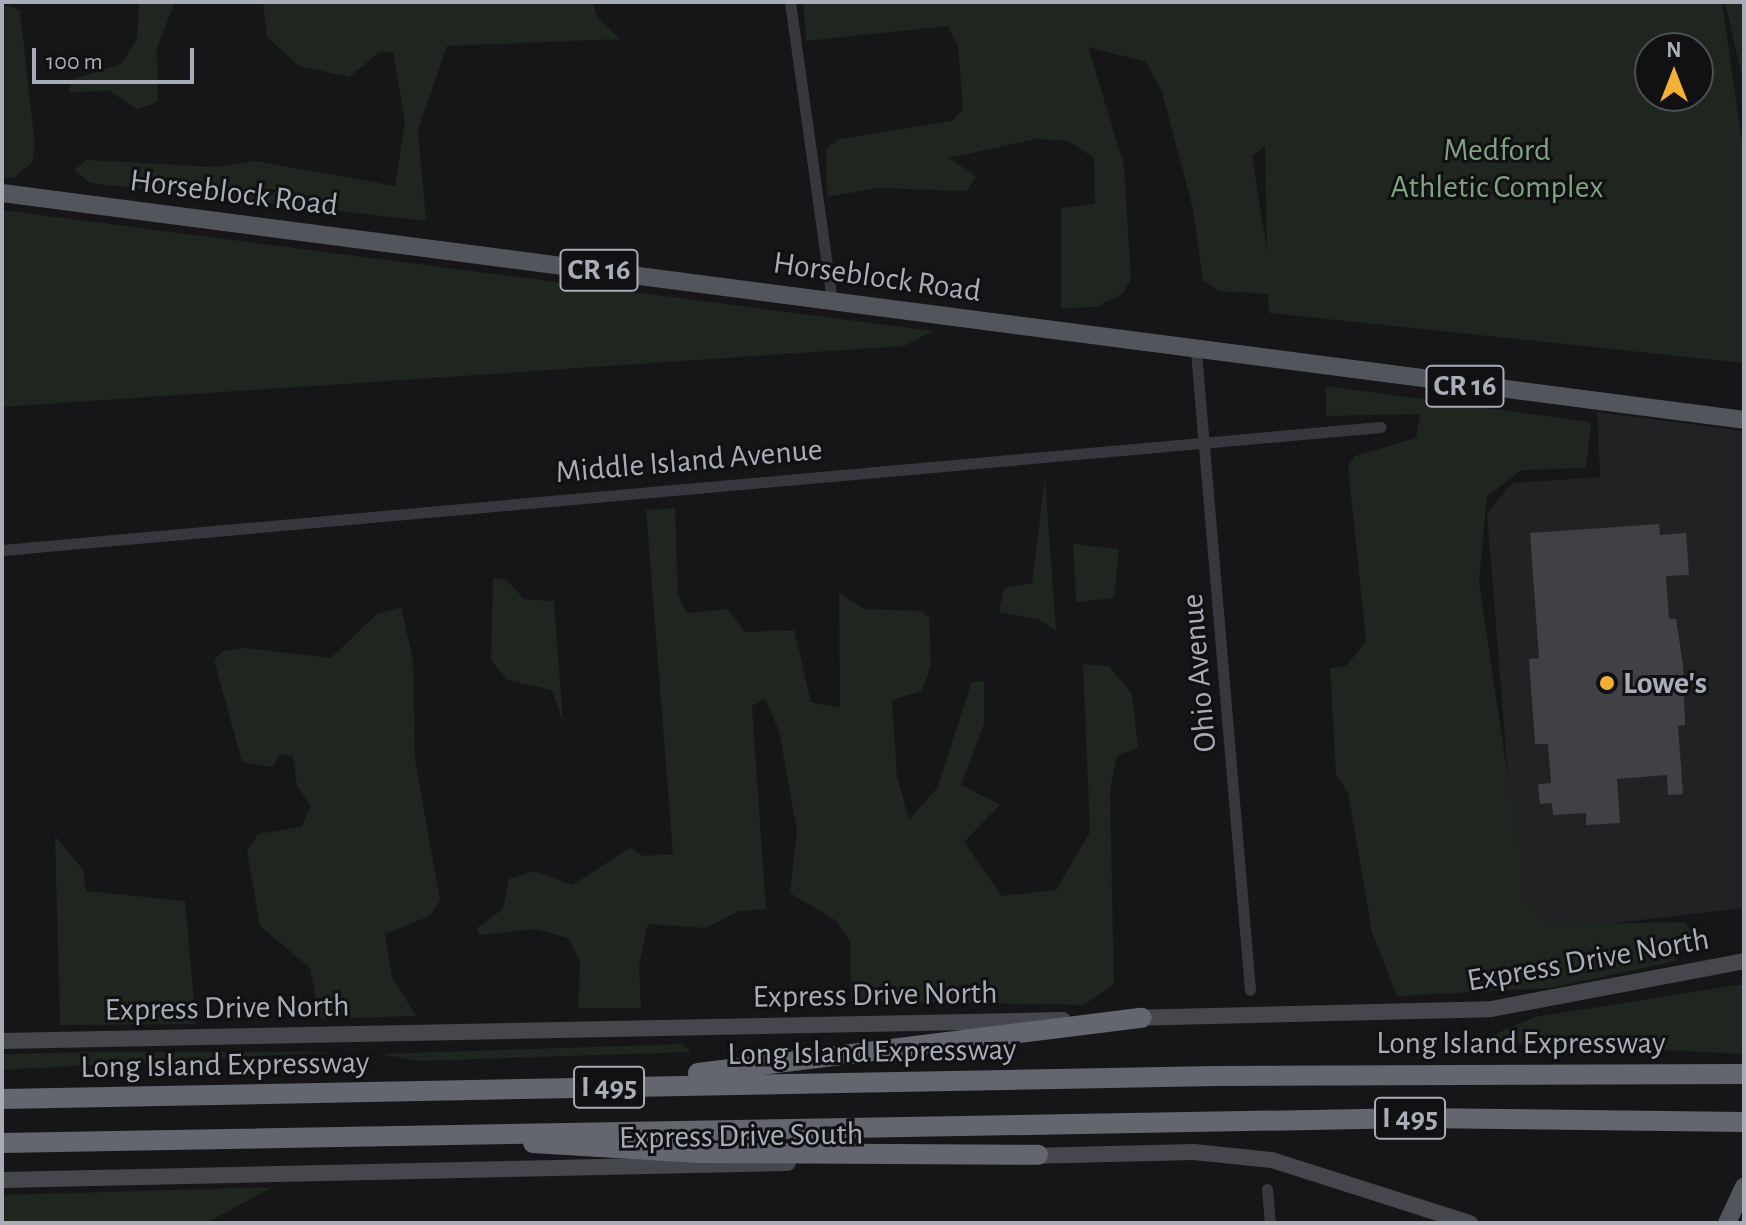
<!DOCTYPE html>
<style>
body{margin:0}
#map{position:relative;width:1746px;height:1225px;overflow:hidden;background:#161618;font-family:"Alegreya Sans",sans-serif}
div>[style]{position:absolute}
.built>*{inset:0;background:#222225}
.green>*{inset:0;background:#1e261f}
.building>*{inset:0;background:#404145}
.street>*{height:11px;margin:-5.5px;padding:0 5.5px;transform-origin:5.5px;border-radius:5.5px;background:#37383d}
.secondary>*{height:16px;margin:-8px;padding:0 8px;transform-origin:8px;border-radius:8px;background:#45474d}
.primary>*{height:18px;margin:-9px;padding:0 9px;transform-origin:9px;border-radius:9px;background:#53555c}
.highway>*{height:20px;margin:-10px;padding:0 10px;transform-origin:10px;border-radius:10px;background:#63666e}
.dots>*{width:22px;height:22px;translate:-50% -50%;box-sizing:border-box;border:4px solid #111113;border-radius:50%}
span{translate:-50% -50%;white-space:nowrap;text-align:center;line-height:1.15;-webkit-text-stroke:6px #111113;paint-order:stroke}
.shield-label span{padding:2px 6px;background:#111113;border:2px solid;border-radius:6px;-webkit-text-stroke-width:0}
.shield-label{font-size:30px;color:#a8adb8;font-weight:700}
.park-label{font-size:32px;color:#7fa381}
.street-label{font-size:32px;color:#a8adb8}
.poi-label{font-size:32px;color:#a8adb8;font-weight:700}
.left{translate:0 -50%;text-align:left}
.frame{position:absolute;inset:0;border:4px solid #a8adb8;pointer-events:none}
.north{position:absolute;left:1634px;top:32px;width:80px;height:80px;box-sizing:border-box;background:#111113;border:2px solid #4d4f55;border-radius:50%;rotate:0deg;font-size:22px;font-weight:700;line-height:32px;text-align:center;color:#a8adb8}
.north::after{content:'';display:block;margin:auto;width:28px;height:36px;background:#f2b134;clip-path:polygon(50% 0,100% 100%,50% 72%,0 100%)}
.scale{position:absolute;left:32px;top:48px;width:162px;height:36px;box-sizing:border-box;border:4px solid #a8adb8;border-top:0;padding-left:10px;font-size:24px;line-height:28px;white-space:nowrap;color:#a8adb8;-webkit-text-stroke:6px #111113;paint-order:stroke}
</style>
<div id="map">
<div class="built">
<i style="clip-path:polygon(1597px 412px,1744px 431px,1744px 908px,1546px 931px,1518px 901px,1487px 513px,1512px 483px,1600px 477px)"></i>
</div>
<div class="green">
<i style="clip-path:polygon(139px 2px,175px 2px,157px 48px,158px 102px,137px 109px,109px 91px,68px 92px,74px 79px,121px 64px,137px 39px)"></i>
<i style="clip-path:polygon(263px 2px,593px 2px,597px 17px,620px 39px,447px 46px,418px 130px,426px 221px,90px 183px,74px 170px,87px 160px,218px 167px,255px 161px,395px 186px,405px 121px,393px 52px,380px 52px,349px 77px,299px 66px,267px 37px)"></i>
<i style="clip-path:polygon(evenodd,803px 2px,1722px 2px,1744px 156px,1744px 363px,1269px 313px,1268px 294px,1219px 291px,1203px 280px,1193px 209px,1162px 92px,1146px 62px,1088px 47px,1124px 165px,1131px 280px,1122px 294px,1096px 307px,1061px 308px,1061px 208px,1095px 204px,1094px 158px,1068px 141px,1036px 139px,949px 158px,976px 176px,967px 191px,878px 188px,827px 197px,826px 149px,839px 139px,952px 121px,963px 109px,958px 47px,948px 26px,806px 41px,803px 2px,1650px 48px,1698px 48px,1698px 96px,1650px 96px,1650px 48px,803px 2px,1265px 146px,1267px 250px,1267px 251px,1252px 156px,1265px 146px)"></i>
<i style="clip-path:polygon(1725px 2px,1742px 2px,1744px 85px)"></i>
<i style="clip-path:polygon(2px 4px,20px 10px,35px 146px,32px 162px,14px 178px,2px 177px)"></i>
<i style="clip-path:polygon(2px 210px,933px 331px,904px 346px,2px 407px)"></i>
<i style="clip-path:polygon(1326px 386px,1591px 422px,1586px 468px,1522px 470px,1487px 496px,1479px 582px,1526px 900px,1546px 925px,1685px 922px,1692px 931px,1676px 961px,1550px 988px,1397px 996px,1372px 932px,1348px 793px,1336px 775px,1330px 668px,1346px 666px,1366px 642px,1348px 466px,1355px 456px,1416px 438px,1420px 414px,1326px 416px)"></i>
<i style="clip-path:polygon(1045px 478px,1056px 631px,1038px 619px,999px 612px,1004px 588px,1032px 583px)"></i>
<i style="clip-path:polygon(675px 508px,678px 595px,687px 613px,728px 609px,745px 632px,794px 630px,811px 702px,840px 708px,839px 592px,864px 609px,921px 611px,929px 617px,931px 665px,922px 691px,892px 700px,897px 776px,909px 820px,938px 787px,971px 683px,984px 681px,984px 724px,961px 785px,1000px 805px,964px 842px,1002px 896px,1056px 890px,1090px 832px,1083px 664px,1109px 666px,1132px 694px,1138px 748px,1117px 755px,1110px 791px,1114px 984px,1084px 1005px,851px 1001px,850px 941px,835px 920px,790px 893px,797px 831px,779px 731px,765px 699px,752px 706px,766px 909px,739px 911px,706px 928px,648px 924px,639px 965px,641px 1008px,578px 1008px,580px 961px,568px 938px,535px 929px,479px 935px,477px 928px,503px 909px,509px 879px,534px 871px,572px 885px,631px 847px,643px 856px,673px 854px,646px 510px)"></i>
<i style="clip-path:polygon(1073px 544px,1119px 549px,1114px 598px,1076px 602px)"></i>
<i style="clip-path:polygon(493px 578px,507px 580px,524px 599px,554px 601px,563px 722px,552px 690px,507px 680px,491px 660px)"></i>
<i style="clip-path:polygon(401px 607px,413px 659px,415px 760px,440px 900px,430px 916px,385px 934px,392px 977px,416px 1016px,320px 1019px,310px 968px,260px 926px,247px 851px,258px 834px,301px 827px,311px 806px,297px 786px,293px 757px,280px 754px,273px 767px,242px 762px,214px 660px,223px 651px,245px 648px,331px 658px,377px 614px)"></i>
<i style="clip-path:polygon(55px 836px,83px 870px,86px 891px,185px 901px,196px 1024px,60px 1025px)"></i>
<i style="clip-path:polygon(1744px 984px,1744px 1054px,1479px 1041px,1535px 1017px)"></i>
<i style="clip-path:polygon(683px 1044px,691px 1052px,420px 1061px,381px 1054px)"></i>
<i style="clip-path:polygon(98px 1052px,334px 1052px,2px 1070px,2px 1054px)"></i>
<i style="clip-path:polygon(273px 1187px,206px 1223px,2px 1223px,2px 1195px)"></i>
</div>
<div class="building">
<i style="clip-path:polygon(1659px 524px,1660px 535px,1686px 533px,1689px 575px,1666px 576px,1669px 619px,1676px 619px,1683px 665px,1685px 725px,1678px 726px,1683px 794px,1668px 795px,1667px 775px,1617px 779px,1620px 823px,1586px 825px,1586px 813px,1553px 815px,1552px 803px,1540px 804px,1538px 784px,1551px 783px,1548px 744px,1535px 744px,1529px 659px,1539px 658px,1530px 533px)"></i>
</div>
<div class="street">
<i style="left:790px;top:2px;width:302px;rotate:82deg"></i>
<i style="left:1196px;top:352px;width:640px;rotate:85.16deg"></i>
<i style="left:2px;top:550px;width:1384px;rotate:-5.1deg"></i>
<i style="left:1267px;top:1189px;width:34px;rotate:85deg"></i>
</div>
<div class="secondary">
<i style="left:1130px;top:1018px;width:361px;rotate:-1.4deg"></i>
<i style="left:1491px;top:1009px;width:258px;rotate:-10.7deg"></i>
<i style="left:2px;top:1041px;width:1061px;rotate:-1.13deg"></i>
<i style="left:1027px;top:1156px;width:167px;rotate:-1.4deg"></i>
<i style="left:1194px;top:1152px;width:78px;rotate:5.9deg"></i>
<i style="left:1272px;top:1160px;width:208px;rotate:17.7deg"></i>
<i style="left:2px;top:1180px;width:786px;rotate:-1.24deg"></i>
</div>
<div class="primary">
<i style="left:2px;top:193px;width:1757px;rotate:7.42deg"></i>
<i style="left:1727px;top:1223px;width:40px;rotate:-65deg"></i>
</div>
<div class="highway">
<i style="left:698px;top:1073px;width:447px;rotate:-7.1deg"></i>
<i style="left:2px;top:1099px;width:1214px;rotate:-1.09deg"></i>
<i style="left:1216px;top:1076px;width:528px;rotate:-0.22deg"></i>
<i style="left:2px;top:1143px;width:1413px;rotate:-1.01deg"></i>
<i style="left:1415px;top:1118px;width:329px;rotate:0.7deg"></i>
<i style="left:533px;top:1143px;width:162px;rotate:3.5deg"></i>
<i style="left:695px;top:1153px;width:343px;rotate:0.3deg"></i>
</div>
<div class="dots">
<i style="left:1607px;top:683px;background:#f2b134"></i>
</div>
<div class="shield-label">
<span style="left:599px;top:270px">CR 16</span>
<span style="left:1465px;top:386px">CR 16</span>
<span style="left:609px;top:1087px">I 495</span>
<span style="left:1410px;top:1118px">I 495</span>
</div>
<div class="park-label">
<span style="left:1497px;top:169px">Medford<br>Athletic Complex</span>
</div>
<div class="street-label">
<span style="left:234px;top:193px;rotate:7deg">Horseblock Road</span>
<span style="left:877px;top:277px;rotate:8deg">Horseblock Road</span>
<span style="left:689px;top:461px;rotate:-5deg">Middle Island Avenue</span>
<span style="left:1199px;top:673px;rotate:-95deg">Ohio Avenue</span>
<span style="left:1588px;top:960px;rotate:-10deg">Express Drive North</span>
<span style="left:875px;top:995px;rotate:-1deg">Express Drive North</span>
<span style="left:227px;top:1008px;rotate:-1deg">Express Drive North</span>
<span style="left:1521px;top:1043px">Long Island Expressway</span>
<span style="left:872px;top:1052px;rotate:-1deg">Long Island Expressway</span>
<span style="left:225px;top:1065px;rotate:-1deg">Long Island Expressway</span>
<span style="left:741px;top:1136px;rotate:-1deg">Express Drive South</span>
</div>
<div class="poi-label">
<span class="left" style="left:1623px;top:683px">Lowe's</span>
</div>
<div class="frame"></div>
<div class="north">N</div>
<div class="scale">100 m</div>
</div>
